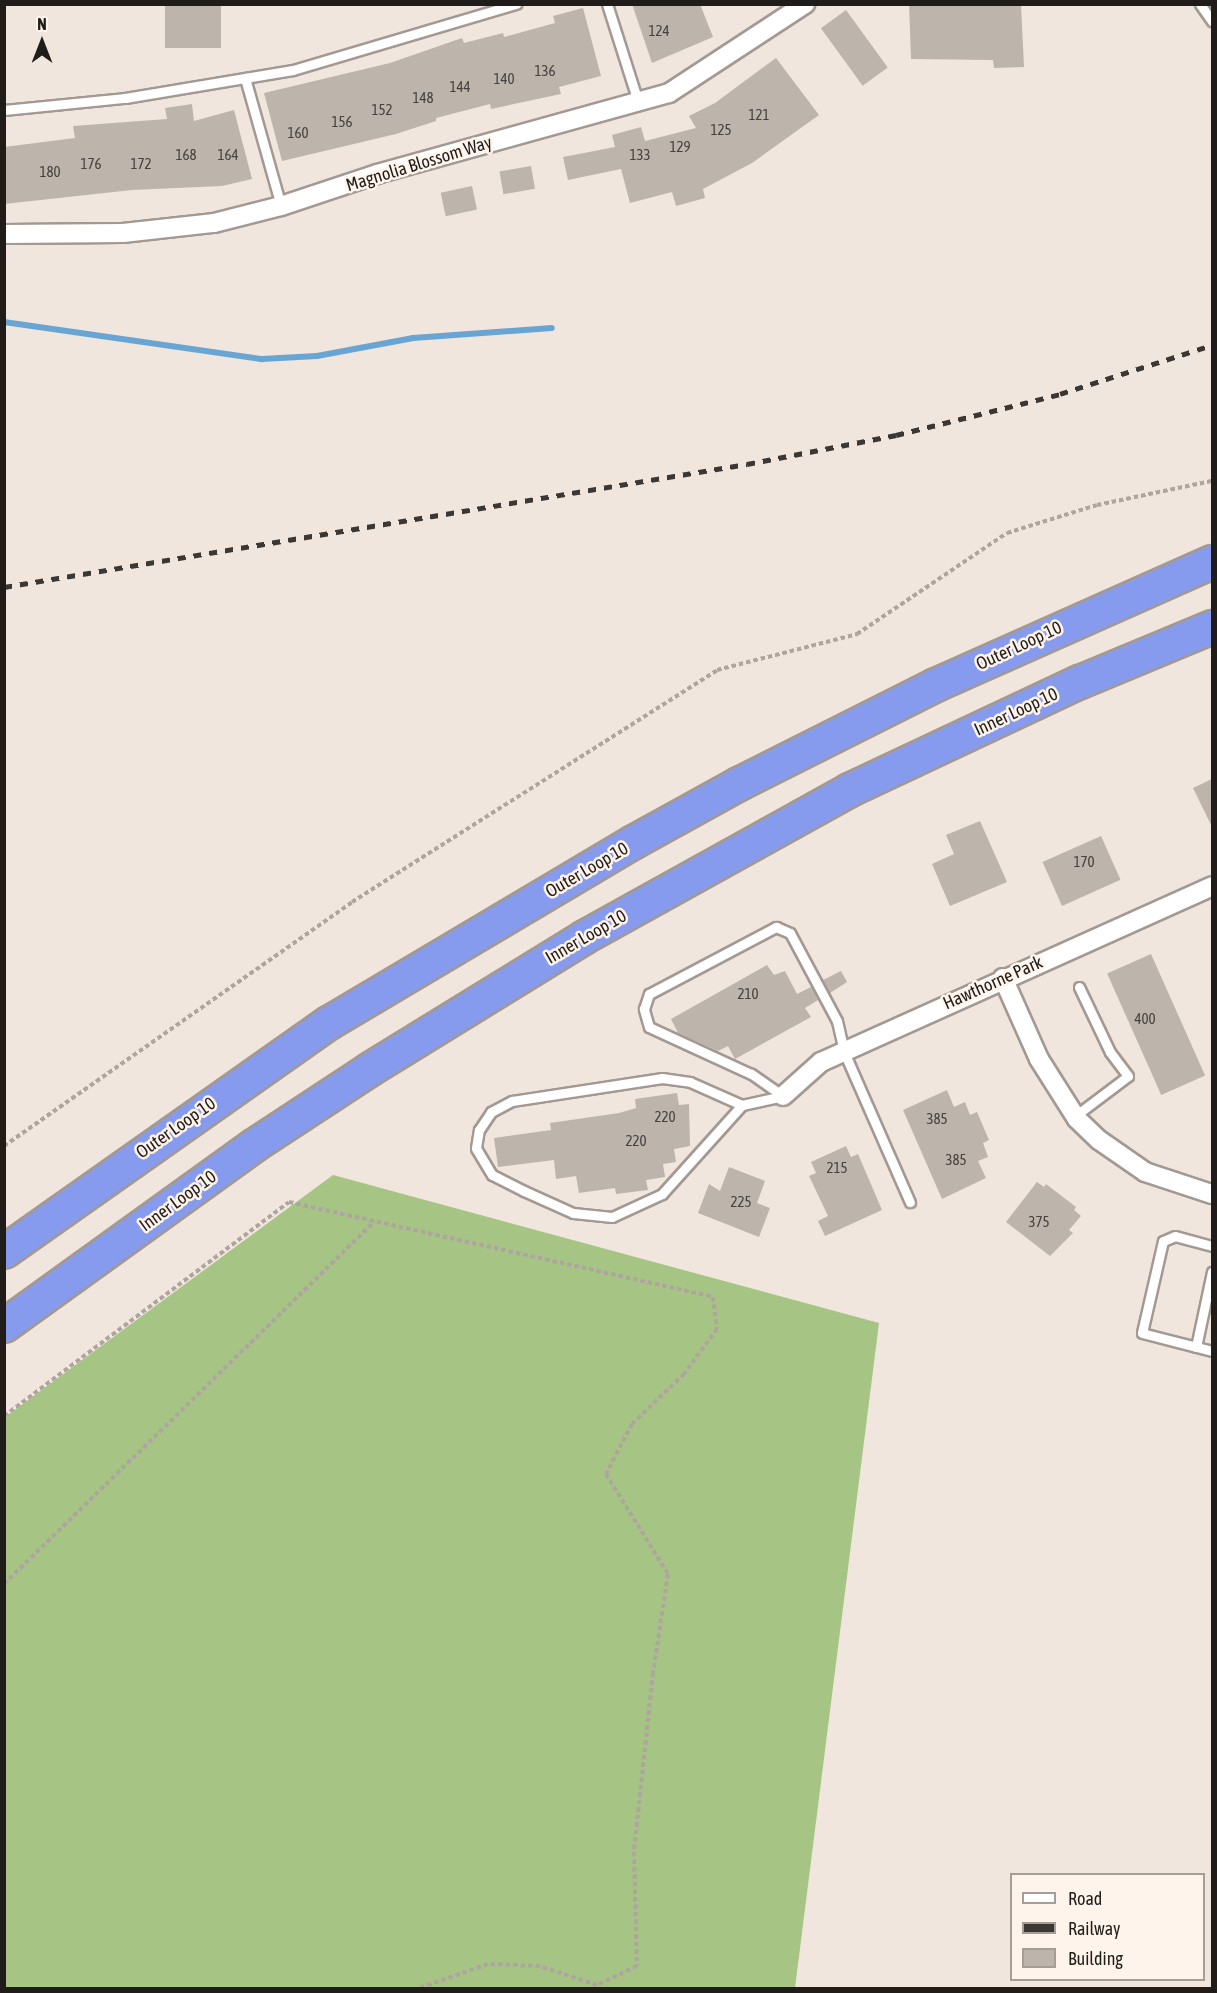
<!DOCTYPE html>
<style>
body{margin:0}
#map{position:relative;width:1217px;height:1993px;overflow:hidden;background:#f0e6de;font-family:"Asap Condensed",sans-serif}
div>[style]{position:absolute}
.forest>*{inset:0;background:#a6c484}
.stream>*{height:6px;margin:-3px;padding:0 3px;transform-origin:3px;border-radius:3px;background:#68a5d3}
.building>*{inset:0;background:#bdb4ac;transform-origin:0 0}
.path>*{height:4px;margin-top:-2px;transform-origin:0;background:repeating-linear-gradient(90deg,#aea59f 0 4.5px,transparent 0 7.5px)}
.roads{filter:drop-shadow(2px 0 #a39992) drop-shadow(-2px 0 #a39992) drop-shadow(0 2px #a39992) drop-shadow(0 -2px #a39992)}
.lane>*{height:9px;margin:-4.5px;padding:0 4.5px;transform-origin:4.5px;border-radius:4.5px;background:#fff}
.street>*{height:18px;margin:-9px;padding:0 9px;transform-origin:9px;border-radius:9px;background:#fff}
.highway>*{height:32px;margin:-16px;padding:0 16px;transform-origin:16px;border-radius:16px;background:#879bee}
.rail>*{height:4.5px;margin-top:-2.25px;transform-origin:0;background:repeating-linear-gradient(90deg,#3c3733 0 8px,transparent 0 16px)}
span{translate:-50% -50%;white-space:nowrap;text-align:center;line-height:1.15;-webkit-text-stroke:5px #fef4eb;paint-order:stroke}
.number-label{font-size:15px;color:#47423e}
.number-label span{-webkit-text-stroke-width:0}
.street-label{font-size:18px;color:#201c19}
.frame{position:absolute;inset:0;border:6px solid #201c19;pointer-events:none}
.legend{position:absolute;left:1010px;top:1873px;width:195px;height:108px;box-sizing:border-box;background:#fef4eb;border:2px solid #a59e97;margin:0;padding:8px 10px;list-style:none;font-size:18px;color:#201c19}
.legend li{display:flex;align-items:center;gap:12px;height:30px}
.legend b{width:30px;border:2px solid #a59e97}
.north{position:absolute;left:12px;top:12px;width:60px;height:60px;-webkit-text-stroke:4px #fef4eb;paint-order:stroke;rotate:0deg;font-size:16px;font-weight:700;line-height:24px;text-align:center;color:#201c19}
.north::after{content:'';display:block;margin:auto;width:21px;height:27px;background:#201c19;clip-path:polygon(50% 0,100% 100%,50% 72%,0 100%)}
</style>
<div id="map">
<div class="forest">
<i style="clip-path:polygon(333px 1175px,879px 1323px,795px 1988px,5px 1988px,5px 1417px)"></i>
</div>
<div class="stream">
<i style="left:4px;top:322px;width:261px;rotate:8.2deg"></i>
<i style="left:262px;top:359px;width:55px;rotate:-3.1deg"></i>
<i style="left:317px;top:356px;width:98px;rotate:-10.6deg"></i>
<i style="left:413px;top:338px;width:139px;rotate:-4.1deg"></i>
</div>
<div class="building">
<i style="left:165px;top:4px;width:56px;height:44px"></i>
<i style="clip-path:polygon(632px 4px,700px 4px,713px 37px,652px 63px)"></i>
<i style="clip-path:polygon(909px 4px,1021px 4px,1024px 67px,994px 68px,993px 60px,911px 59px)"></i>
<i style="clip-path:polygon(583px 8px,601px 76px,559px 87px,561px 94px,491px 109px,490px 104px,436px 118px,436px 121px,396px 134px,282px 161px,264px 93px,390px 63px,462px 38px,464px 43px,503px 33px,504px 37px,555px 23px,553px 16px)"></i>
<i style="left:846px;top:10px;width:71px;height:31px;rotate:54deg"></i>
<i style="clip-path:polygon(776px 58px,819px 115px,752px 163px,703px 189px,705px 198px,676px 206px,672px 192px,630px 203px,621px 169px,568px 180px,563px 157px,615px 147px,612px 135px,641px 127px,645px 141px,696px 128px,689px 116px,715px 103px)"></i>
<i style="clip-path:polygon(192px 104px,194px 121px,234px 110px,252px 179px,222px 186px,132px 190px,4px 204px,4px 147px,75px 138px,73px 126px,167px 119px,165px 108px)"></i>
<i style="left:531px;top:166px;width:23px;height:32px;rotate:80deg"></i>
<i style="left:472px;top:186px;width:24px;height:32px;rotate:78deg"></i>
<i style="clip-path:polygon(1212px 779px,1212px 827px,1193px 788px)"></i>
<i style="clip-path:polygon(980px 821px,1007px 882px,950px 906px,932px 864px,954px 854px,946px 835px)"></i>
<i style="left:1101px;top:836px;width:48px;height:64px;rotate:66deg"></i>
<i style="left:1151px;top:954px;width:133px;height:48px;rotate:66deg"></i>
<i style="clip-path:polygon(767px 965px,774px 975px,785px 971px,797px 994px,811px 987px,818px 1000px,805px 1008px,811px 1017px,735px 1059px,728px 1046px,718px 1051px,678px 1033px,671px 1019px)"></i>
<i style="clip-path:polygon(841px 971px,847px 982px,830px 993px,823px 980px)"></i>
<i style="clip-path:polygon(947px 1090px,954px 1107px,965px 1102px,970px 1115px,977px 1112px,989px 1140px,983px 1143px,988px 1157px,978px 1161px,986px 1178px,942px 1199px,903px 1110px)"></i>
<i style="clip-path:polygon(677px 1093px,679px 1105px,689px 1104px,690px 1146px,674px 1149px,676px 1162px,663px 1164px,665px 1177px,646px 1180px,648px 1190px,616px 1194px,615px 1188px,579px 1193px,576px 1176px,556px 1179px,554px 1160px,498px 1167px,494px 1138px,551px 1130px,550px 1123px,619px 1113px,636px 1108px,635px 1099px)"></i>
<i style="clip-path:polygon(846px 1146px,851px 1157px,858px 1154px,882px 1210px,825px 1236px,818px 1221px,828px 1216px,809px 1176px,816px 1173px,811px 1162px)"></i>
<i style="clip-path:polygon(729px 1167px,765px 1181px,757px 1203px,770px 1208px,759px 1237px,698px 1213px,709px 1184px,720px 1191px)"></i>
<i style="clip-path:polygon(1037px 1182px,1044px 1187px,1046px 1184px,1076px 1207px,1074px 1210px,1081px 1216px,1069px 1230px,1073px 1233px,1050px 1256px,1006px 1222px)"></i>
</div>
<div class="path">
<i style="left:4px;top:1146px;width:425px;rotate:-35deg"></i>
<i style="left:352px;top:902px;width:432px;rotate:-32.4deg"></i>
<i style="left:717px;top:670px;width:145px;rotate:-14.4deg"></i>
<i style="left:857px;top:634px;width:181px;rotate:-34deg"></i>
<i style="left:1007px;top:533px;width:94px;rotate:-17.3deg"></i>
<i style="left:1097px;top:505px;width:117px;rotate:-11.8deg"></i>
<i style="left:4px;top:1416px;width:356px;rotate:-36.9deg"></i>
<i style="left:289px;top:1202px;width:435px;rotate:12.6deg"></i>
<i style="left:713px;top:1297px;width:32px;rotate:83deg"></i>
<i style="left:717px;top:1329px;width:56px;rotate:126.3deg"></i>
<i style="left:684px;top:1374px;width:72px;rotate:136.1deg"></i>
<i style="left:632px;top:1424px;width:56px;rotate:117.5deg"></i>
<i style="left:606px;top:1474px;width:118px;rotate:58.2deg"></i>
<i style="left:668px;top:1574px;width:100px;rotate:98.6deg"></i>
<i style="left:653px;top:1673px;width:180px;rotate:96.1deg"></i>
<i style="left:634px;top:1852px;width:114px;rotate:88.5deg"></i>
<i style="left:637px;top:1966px;width:44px;rotate:154.6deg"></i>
<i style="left:597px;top:1985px;width:60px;rotate:-161.6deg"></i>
<i style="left:540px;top:1966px;width:52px;rotate:-177.8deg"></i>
<i style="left:488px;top:1964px;width:73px;rotate:160.8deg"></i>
<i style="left:4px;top:1584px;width:518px;rotate:-44.37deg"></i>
</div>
<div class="roads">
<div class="lane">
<i style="left:607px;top:4px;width:103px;rotate:72.4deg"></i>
<i style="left:1200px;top:4px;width:21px;rotate:55deg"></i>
<i style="left:245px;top:78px;width:133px;rotate:74.3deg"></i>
<i style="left:4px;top:110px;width:122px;rotate:-5.7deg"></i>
<i style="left:125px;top:98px;width:170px;rotate:-9.5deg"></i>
<i style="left:293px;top:70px;width:233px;rotate:-16.5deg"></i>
<i style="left:783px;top:1096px;width:39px;rotate:-145deg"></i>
<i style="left:751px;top:1074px;width:112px;rotate:-155.3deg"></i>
<i style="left:649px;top:1027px;width:19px;rotate:-106deg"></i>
<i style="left:644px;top:1009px;width:16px;rotate:-72deg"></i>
<i style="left:649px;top:994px;width:144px;rotate:-27.8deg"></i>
<i style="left:776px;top:927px;width:15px;rotate:23deg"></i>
<i style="left:790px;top:933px;width:100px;rotate:61.9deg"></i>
<i style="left:837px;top:1021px;width:32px;rotate:77deg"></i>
<i style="left:844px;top:1052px;width:164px;rotate:66.3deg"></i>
<i style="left:742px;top:1105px;width:120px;rotate:132deg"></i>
<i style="left:662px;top:1194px;width:55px;rotate:155.3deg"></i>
<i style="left:612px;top:1217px;width:39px;rotate:-174deg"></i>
<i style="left:573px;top:1213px;width:54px;rotate:-155.8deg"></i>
<i style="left:524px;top:1191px;width:36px;rotate:-153deg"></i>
<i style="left:492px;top:1175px;width:31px;rotate:-121deg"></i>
<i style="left:476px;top:1148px;width:18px;rotate:-81deg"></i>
<i style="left:479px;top:1130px;width:22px;rotate:-56deg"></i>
<i style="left:491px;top:1112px;width:24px;rotate:-28deg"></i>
<i style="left:512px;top:1101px;width:152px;rotate:-8.7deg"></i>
<i style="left:662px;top:1078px;width:28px;rotate:8deg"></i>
<i style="left:690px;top:1082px;width:57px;rotate:23.9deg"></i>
<i style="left:742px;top:1105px;width:42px;rotate:-12.4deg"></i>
<i style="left:1075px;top:1116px;width:66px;rotate:-37deg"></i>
<i style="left:1128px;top:1076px;width:30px;rotate:-127deg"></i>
<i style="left:1110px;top:1052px;width:72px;rotate:-115.5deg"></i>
<i style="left:1212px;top:1246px;width:38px;rotate:-165deg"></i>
<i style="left:1175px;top:1236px;width:13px;rotate:157deg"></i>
<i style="left:1163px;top:1241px;width:94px;rotate:102.9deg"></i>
<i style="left:1142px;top:1333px;width:72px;rotate:14.4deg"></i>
<i style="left:1196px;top:1347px;width:77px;rotate:-78deg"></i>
</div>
<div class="street">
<i style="left:4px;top:234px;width:119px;rotate:-0.5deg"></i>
<i style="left:123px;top:233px;width:92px;rotate:-6.3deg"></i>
<i style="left:214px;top:223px;width:69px;rotate:-14.2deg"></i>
<i style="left:281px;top:206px;width:101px;rotate:-18.4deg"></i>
<i style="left:377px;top:174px;width:303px;rotate:-15.5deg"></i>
<i style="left:669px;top:93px;width:163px;rotate:-33.2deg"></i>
<i style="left:1003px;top:978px;width:89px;rotate:66deg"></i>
<i style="left:1039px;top:1059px;width:71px;rotate:57.7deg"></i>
<i style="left:1077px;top:1119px;width:30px;rotate:44deg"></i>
<i style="left:1099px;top:1140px;width:56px;rotate:34.8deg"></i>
<i style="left:1145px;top:1172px;width:71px;rotate:18.2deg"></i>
<i style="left:783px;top:1096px;width:51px;rotate:-41.8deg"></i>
<i style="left:821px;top:1062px;width:429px;rotate:-24.2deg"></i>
</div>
<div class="highway">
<i style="left:4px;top:1252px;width:398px;rotate:-35.2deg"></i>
<i style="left:329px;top:1023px;width:355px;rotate:-30.7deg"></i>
<i style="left:634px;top:842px;width:120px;rotate:-28.9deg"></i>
<i style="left:739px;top:784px;width:220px;rotate:-26.7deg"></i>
<i style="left:936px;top:685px;width:302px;rotate:-24deg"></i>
<i style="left:4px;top:1326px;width:309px;rotate:-35.8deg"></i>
<i style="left:255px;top:1145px;width:136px;rotate:-33.3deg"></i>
<i style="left:369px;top:1070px;width:254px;rotate:-31.6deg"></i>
<i style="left:585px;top:937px;width:303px;rotate:-29deg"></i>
<i style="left:850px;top:790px;width:254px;rotate:-25.2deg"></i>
<i style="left:1080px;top:682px;width:143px;rotate:-22.6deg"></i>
</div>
</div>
<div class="rail">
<i style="left:4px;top:587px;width:753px;rotate:-9.4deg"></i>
<i style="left:747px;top:464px;width:152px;rotate:-11deg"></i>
<i style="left:896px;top:435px;width:169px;rotate:-14deg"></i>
<i style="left:1060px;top:394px;width:160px;rotate:-17.9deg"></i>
</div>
<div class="number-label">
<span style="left:659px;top:31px">124</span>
<span style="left:545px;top:71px">136</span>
<span style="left:504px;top:79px">140</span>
<span style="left:460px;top:87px">144</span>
<span style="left:423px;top:98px">148</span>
<span style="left:382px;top:110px">152</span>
<span style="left:759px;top:115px">121</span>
<span style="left:342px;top:122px">156</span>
<span style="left:721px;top:130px">125</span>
<span style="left:298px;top:133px">160</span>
<span style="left:680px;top:147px">129</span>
<span style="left:186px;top:155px">168</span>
<span style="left:228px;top:155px">164</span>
<span style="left:640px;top:155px">133</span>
<span style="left:91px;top:164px">176</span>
<span style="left:141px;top:164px">172</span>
<span style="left:50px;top:172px">180</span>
<span style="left:1084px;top:862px">170</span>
<span style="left:748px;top:994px">210</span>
<span style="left:1145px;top:1019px">400</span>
<span style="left:665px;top:1117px">220</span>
<span style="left:937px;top:1119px">385</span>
<span style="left:636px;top:1141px">220</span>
<span style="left:956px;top:1160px">385</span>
<span style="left:837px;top:1168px">215</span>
<span style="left:741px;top:1202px">225</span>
<span style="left:1039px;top:1222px">375</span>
</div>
<div class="street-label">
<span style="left:419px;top:164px;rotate:-17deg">Magnolia Blossom Way</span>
<span style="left:1019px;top:646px;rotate:-25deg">Outer Loop 10</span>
<span style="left:1016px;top:712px;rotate:-25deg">Inner Loop 10</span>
<span style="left:587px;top:870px;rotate:-30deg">Outer Loop 10</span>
<span style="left:586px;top:937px;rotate:-30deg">Inner Loop 10</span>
<span style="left:993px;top:983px;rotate:-24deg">Hawthorne Park</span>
<span style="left:176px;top:1128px;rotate:-35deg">Outer Loop 10</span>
<span style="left:178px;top:1201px;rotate:-36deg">Inner Loop 10</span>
</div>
<div class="frame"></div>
<ul class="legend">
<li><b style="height:8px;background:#fff"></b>Road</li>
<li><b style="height:8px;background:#3c3733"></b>Railway</li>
<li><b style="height:16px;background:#bdb4ac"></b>Building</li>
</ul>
<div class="north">N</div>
</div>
